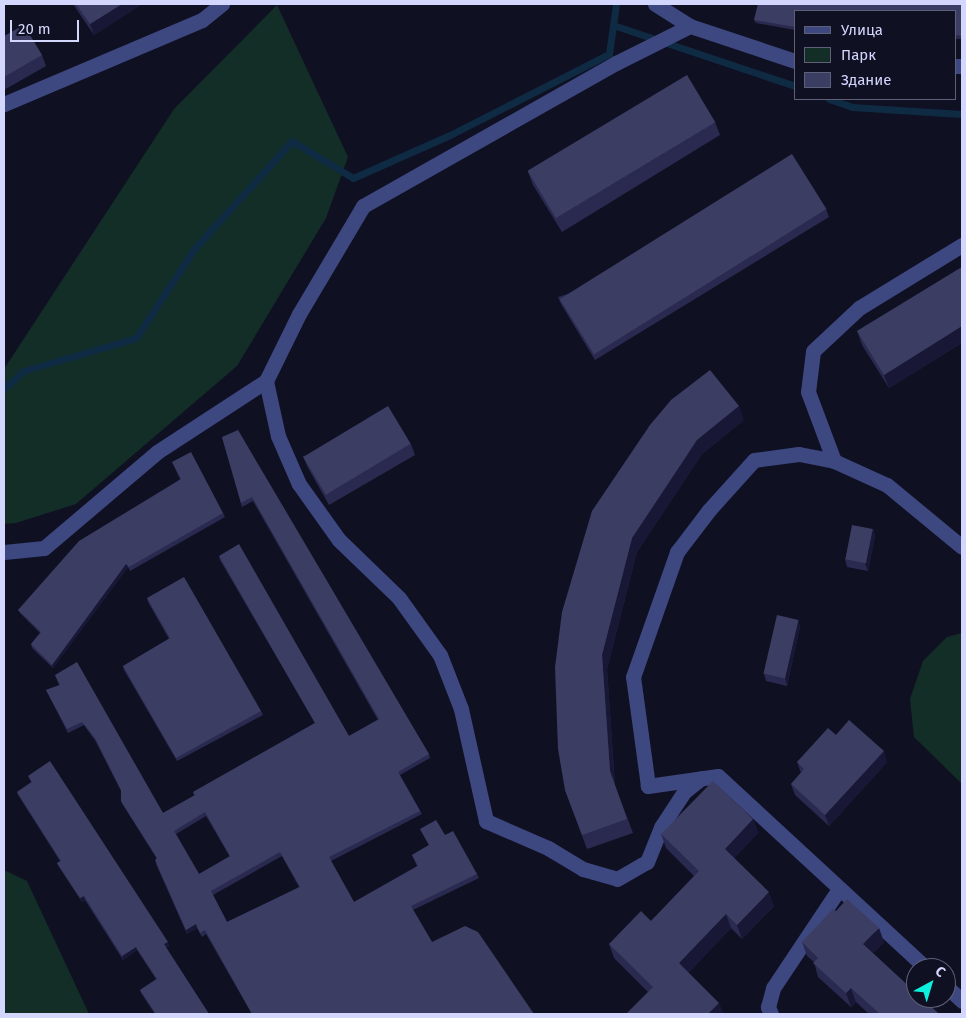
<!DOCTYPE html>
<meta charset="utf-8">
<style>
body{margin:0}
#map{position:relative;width:966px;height:1018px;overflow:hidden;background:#101023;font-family:"Fira Sans",sans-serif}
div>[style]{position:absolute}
.green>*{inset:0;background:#132d27}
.stream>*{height:7px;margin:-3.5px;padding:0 3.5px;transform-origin:3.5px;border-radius:3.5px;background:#0f2b43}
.minor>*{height:15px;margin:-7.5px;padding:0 7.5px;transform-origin:7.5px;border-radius:7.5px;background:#3d4780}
.wall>*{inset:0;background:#2a2a50}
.shaded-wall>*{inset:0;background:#181836}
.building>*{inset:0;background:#3c3d63;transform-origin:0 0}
span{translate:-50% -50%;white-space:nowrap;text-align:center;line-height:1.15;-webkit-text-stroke:5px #101023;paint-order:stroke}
.frame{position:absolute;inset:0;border:5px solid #d4d7fd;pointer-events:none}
.legend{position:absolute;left:794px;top:10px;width:162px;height:90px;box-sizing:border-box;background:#101023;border:1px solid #5e607a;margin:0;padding:6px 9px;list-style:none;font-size:15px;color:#d4d7fd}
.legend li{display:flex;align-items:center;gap:10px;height:25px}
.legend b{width:25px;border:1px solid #5e607a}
.north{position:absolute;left:906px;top:958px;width:50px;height:50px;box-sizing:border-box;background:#101023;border:1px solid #5e607a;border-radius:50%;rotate:39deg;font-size:14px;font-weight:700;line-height:20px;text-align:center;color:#d4d7fd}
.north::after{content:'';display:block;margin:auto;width:18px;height:22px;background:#0df0dd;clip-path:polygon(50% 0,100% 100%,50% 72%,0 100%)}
.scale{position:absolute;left:10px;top:20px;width:69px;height:22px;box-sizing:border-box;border:2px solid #d4d7fd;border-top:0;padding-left:6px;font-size:15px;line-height:18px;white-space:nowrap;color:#d4d7fd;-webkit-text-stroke:4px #101023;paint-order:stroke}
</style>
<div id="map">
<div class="green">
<i style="clip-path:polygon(277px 5px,348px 157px,326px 218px,237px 366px,76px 504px,16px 523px,4px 524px,4px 369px,174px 109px)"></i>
<i style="clip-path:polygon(962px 633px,962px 784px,914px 737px,910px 699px,923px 661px,947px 637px)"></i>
<i style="clip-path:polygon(4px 870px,27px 881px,89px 1014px,4px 1014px)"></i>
</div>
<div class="stream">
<i style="left:613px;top:25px;width:192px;rotate:18.5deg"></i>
<i style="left:829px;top:99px;width:24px;rotate:19deg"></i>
<i style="left:852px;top:107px;width:110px;rotate:3.6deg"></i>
<i style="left:4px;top:389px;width:26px;rotate:-43deg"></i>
<i style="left:23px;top:371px;width:118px;rotate:-16.3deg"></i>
<i style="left:136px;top:338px;width:106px;rotate:-56.9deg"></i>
<i style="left:194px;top:249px;width:146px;rotate:-47.8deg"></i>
<i style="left:292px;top:141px;width:71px;rotate:31.2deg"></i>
<i style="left:353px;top:178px;width:106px;rotate:-23.9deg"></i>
<i style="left:450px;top:135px;width:178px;rotate:-27deg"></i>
<i style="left:609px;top:54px;width:50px;rotate:-82deg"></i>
</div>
<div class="minor">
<i style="left:655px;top:4px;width:41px;rotate:32.2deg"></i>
<i style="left:690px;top:26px;width:111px;rotate:18.4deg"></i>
<i style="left:955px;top:66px;width:7px"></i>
<i style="left:4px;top:104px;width:215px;rotate:-23deg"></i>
<i style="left:202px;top:20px;width:26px;rotate:-39deg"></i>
<i style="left:266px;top:381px;width:56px;rotate:77.7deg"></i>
<i style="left:278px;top:436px;width:52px;rotate:66.4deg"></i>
<i style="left:299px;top:484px;width:69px;rotate:54.5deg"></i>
<i style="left:339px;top:540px;width:83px;rotate:44deg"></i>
<i style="left:399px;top:598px;width:70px;rotate:54.3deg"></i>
<i style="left:440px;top:655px;width:58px;rotate:68.7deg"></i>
<i style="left:461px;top:709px;width:115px;rotate:77.4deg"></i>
<i style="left:486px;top:821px;width:68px;rotate:23.5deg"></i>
<i style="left:548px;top:848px;width:41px;rotate:31deg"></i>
<i style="left:583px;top:869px;width:35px;rotate:16deg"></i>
<i style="left:617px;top:879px;width:34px;rotate:-30deg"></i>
<i style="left:647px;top:862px;width:38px;rotate:-68deg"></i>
<i style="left:661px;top:827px;width:42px;rotate:-56.7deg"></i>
<i style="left:684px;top:792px;width:22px;rotate:-39deg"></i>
<i style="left:834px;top:461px;width:74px;rotate:-110.6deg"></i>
<i style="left:808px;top:392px;width:41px;rotate:-83deg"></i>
<i style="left:813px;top:351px;width:63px;rotate:-43.1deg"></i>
<i style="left:859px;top:308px;width:121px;rotate:-31.5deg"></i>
<i style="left:4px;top:552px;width:40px;rotate:-5.7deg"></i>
<i style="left:44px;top:548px;width:148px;rotate:-40.3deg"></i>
<i style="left:157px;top:452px;width:130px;rotate:-33.1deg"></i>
<i style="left:266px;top:381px;width:75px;rotate:-63.8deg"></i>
<i style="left:299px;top:314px;width:126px;rotate:-59.3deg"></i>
<i style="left:363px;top:206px;width:291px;rotate:-29.5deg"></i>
<i style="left:616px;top:63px;width:83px;rotate:-26.6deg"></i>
<i style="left:926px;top:968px;width:283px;rotate:-137.3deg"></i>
<i style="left:718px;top:776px;width:71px;rotate:171.9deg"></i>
<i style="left:648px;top:786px;width:110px;rotate:-97.8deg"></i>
<i style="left:633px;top:677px;width:133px;rotate:-70.6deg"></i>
<i style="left:677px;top:552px;width:53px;rotate:-52.7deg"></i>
<i style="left:709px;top:510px;width:67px;rotate:-48deg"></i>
<i style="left:754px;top:460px;width:45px;rotate:-7.6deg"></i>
<i style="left:799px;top:454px;width:36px;rotate:11deg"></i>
<i style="left:834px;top:461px;width:58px;rotate:24.4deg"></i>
<i style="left:887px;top:485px;width:97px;rotate:39.6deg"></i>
<i style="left:946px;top:986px;width:22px;rotate:43deg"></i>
<i style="left:771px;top:1014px;width:8px;rotate:-113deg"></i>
<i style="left:768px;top:1007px;width:20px;rotate:-75deg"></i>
<i style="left:773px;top:988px;width:119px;rotate:-56.3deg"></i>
</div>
<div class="wall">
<i style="clip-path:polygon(73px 4px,142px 4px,94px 35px)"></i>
<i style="clip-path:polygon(758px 4px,962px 4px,962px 39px,955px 39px,955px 11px,795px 11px,795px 30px,756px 23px,754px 20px)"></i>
<i style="clip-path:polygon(4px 36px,42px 55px,46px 66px,4px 90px)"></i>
<i style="clip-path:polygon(715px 122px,720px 135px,562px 232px,533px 185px,528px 172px)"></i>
<i style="clip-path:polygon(826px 209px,829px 217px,595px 360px,561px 304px,558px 297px)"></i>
<i style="clip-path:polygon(962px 267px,962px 343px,889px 388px,862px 345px,857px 331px)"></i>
<i style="clip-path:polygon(744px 420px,702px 454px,637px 552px,607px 669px,615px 785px,633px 833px,587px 849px,565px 790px,592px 511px)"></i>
<i style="clip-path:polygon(evenodd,222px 437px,429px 754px,430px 758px,400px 775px,422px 814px,331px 861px,354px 902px,417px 866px,412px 855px,429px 845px,420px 829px,445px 835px,477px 874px,479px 878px,413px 910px,432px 942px,534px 1014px,252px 1014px,206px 934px,202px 937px,197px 928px,187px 934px,156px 864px,157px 859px,123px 805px,121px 801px,121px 791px,96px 742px,84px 725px,68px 733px,46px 690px,59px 685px,55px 675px,163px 813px,194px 796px,193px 792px,315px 723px,220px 560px,219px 556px,349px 736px,378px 720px,253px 501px,242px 507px,222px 437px,206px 816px,230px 857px,199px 874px,176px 834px,206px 816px,222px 437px,282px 856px,299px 887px,227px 922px,213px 895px,282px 856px)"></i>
<i style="clip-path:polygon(411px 444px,415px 455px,329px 505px,307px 466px,303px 456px)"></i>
<i style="clip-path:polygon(172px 462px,223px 513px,225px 517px,130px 571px,128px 567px,53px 668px,32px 648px,31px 644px,40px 633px,20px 613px,18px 610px,180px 479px)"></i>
<i style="clip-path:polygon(873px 529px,875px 536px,868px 571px,847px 567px,845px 559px)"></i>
<i style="clip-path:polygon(147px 598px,261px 711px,263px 715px,177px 761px,124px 670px,123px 666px,169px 639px,148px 602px)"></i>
<i style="clip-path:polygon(798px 620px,800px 627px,787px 686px,766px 681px,764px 674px)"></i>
<i style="clip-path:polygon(836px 735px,887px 762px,829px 826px,795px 795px,791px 784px,801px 773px,797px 762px)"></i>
<i style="clip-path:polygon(28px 776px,169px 946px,166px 948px,209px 1014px,155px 1014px,141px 993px,140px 990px,156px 979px,137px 950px,123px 960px,85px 900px,82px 902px,59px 867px,57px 863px,60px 861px,18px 795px,17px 792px,31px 782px)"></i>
<i style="clip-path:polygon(753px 819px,758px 833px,734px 858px,774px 906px,742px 939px,731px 928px,688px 973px,648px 992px,614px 958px,609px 944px,651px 921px,694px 876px,666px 848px,661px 834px)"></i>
<i style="clip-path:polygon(802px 942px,884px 942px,873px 953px,939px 1014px,869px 1014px,856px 1002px,851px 1007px,818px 977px,814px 962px,807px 956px)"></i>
</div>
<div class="shaded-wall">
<i style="clip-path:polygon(122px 4px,142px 4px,94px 35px,90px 24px)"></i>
<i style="clip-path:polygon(962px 326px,962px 343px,889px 388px,884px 375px)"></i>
<i style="clip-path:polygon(739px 406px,744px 420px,702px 454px,637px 552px,607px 669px,615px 785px,633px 833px,610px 771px,602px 655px,632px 538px,697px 440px)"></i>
<i style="clip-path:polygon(873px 529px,875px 536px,868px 571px,865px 564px)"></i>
<i style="clip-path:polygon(126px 564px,128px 567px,53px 668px,52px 665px)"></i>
<i style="clip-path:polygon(798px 620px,800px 627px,787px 686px,785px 678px)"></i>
<i style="clip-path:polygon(884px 751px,887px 762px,829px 826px,825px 815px)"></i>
<i style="clip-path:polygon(753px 819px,758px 833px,730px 863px,725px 849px)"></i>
<i style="clip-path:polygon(769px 892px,774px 906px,742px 939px,737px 925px)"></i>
<i style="clip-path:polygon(84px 896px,85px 900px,82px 902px,80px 898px)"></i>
<i style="clip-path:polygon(726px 914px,731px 928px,684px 977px,679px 963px)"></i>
<i style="clip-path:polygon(196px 924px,197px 928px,187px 934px,186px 930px)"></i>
<i style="clip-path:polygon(879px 928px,884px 942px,868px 958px,863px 944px)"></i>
<i style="clip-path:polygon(168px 942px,169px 946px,166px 948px,164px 944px)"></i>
<i style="clip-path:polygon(136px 947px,137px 950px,123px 960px,122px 956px)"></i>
<i style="clip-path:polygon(851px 988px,856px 1002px,851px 1007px,846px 993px)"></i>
<i style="clip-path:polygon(719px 1003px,724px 1014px,708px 1014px)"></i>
</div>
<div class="building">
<i style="clip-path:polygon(76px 4px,122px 4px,90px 24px)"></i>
<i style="clip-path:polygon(758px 4px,962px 4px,962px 36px,955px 35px,955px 11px,795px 11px,795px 27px,754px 20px)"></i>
<i style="clip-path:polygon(24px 25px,42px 55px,4px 77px,4px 36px)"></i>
<i style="left:687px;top:75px;width:55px;height:186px;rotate:59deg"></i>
<i style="left:792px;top:154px;width:65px;height:274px;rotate:58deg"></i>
<i style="clip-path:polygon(962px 267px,962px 326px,884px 375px,857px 331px)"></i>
<i style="clip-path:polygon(710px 370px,739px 406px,697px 440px,632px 538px,602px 655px,610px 771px,627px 819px,582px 835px,565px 790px,558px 749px,555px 667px,562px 612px,592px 511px,650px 425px,671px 400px)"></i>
<i style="left:388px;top:406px;width:44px;height:99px;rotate:59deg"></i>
<i style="clip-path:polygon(evenodd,238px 430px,429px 754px,398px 772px,420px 811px,329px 857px,354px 902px,418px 866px,412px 855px,429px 845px,420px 829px,436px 820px,445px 835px,453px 831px,477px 874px,411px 906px,432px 942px,465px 926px,478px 932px,534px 1014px,252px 1014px,205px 930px,200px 933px,196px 924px,186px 930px,155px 860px,157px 858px,121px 801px,121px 790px,95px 738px,82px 722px,67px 729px,46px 690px,60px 685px,55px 675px,77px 662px,163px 813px,195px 795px,193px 792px,315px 723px,219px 556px,239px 544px,349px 736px,379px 719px,252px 497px,241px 503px,222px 437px,238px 430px,205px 812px,230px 856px,199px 874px,174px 831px,205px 812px,238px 430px,280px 852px,300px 887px,227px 922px,211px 891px,280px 852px)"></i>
<i style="clip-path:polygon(191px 452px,223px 513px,129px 567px,126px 564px,52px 665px,31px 644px,41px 632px,18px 610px,79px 541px,181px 479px,172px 462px)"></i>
<i style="left:852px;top:525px;width:21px;height:35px;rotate:11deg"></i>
<i style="clip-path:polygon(184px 577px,261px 711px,176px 758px,123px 666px,170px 638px,147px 598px)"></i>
<i style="left:777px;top:615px;width:22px;height:60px;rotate:13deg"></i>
<i style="clip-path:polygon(849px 720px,884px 751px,825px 815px,791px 784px,804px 769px,797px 762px,828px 728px,836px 735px)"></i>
<i style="clip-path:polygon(50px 761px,168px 942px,164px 944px,209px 1014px,156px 1014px,140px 990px,157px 979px,136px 947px,122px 956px,84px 896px,80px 898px,57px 863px,61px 861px,17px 792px,32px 782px,28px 776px)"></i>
<i style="clip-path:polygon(713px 781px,753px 819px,725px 849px,769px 892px,737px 925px,726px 914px,679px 963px,719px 1003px,708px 1014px,626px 1014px,653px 987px,609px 944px,641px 911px,651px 921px,699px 871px,661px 834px)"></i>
<i style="clip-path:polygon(847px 899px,879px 928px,863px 944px,916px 993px,916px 998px,922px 998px,939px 1014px,878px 1014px,879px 1013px,851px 988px,846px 993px,813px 963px,818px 958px,802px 942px,833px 909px,836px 911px)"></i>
</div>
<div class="frame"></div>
<ul class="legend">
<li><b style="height:6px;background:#3d4780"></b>Улица</li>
<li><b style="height:14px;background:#132d27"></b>Парк</li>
<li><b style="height:14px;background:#3c3d63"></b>Здание</li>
</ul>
<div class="north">С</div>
<div class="scale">20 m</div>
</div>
